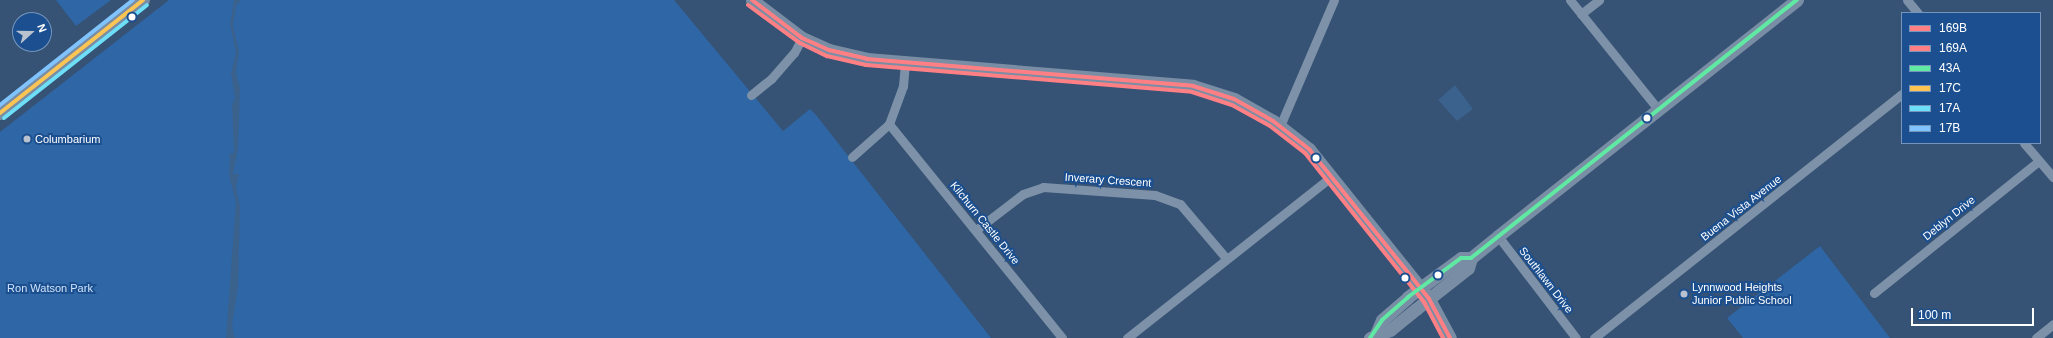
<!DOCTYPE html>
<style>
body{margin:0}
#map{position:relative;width:2053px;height:338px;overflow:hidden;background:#365274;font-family:Helvetica,sans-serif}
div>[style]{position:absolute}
.green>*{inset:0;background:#2f66a5}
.water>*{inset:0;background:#3b618d}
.street>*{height:9px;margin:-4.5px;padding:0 4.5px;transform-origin:4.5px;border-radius:4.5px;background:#7d92a8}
.secondary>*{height:13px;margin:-6.5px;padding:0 6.5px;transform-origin:6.5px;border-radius:6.5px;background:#798da4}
.bus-1>*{height:4px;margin:-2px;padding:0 2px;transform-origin:2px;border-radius:2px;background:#ff8084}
.bus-2>*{height:4px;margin:-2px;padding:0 2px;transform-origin:2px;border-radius:2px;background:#ff8084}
.bus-3>*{height:4px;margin:-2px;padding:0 2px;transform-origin:2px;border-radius:2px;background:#60e9a3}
.bus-4>*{height:4px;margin:-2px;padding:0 2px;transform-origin:2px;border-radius:2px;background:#fcc553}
.bus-5>*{height:4px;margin:-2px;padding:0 2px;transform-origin:2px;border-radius:2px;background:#6ddff8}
.bus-6>*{height:4px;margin:-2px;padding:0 2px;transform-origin:2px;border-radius:2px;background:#80c4ff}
.dots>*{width:11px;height:11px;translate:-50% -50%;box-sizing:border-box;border:2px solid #1b4f8f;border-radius:50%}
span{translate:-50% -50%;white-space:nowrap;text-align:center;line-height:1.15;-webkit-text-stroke:4px #1b4f8f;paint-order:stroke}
.poi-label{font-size:11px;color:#fff}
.left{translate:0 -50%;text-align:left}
.street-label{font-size:11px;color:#fff}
.park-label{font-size:11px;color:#cfe3fa}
.legend{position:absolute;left:1901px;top:12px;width:140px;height:132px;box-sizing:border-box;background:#1b4f8f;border:1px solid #7695bc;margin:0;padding:5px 7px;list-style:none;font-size:12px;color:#fff}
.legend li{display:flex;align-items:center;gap:8px;height:20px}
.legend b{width:20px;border:1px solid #7695bc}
.north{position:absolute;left:12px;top:12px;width:40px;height:40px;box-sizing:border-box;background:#1b4f8f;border:1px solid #7695bc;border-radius:50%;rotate:69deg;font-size:11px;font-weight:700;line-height:16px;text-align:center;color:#fff}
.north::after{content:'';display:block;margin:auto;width:14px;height:18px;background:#b9c2ce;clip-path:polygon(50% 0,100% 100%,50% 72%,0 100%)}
.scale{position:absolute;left:1911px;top:308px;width:123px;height:18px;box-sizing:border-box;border:2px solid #fff;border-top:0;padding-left:5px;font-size:12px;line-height:14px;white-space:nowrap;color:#fff;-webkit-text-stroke:3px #1b4f8f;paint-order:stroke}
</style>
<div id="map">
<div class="green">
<i style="clip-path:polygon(56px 0,111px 0,76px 26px)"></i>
<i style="clip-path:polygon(169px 0,674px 0,783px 131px,810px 109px,816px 115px,991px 338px,0 338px,0 132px)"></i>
<i style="clip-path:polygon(1820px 246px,1890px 338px,1743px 338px,1727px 318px)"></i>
</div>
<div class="water">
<i style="clip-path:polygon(234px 0,241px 0,236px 6px,233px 26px,239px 52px,236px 73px,240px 88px,238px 149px,233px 174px,239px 174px,236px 187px,240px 207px,238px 285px,232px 326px,235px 338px,226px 338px,236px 202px,229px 176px,230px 154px,234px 153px,232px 105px,235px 98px,231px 73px,236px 53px,230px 24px)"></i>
<i style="clip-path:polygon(1455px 85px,1473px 109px,1457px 121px,1438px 100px)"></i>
</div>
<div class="street">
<i style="left:1570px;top:0;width:140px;rotate:51.1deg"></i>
<i style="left:1907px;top:0;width:17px;rotate:50deg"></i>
<i style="left:1581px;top:14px;width:23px;rotate:-38deg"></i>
<i style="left:751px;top:95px;width:26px;rotate:-39deg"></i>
<i style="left:771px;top:79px;width:35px;rotate:-49deg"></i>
<i style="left:794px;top:53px;width:17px;rotate:-62deg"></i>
<i style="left:889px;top:124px;width:275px;rotate:51deg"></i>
<i style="left:1280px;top:126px;width:137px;rotate:-66.8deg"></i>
<i style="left:2024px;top:143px;width:45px;rotate:49.5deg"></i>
<i style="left:852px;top:157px;width:50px;rotate:-41.7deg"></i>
<i style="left:889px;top:124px;width:40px;rotate:-69.8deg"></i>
<i style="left:903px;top:86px;width:24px;rotate:-85deg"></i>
<i style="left:976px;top:230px;width:59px;rotate:-37.5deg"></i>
<i style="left:1023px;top:194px;width:21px;rotate:-19deg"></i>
<i style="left:1043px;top:187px;width:112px;rotate:4.1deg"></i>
<i style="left:1155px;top:195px;width:27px;rotate:20deg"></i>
<i style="left:1180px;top:204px;width:71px;rotate:49.6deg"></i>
<i style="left:1498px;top:236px;width:128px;rotate:52.6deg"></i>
<i style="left:1874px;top:293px;width:211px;rotate:-38.7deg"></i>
<i style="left:1127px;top:338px;width:261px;rotate:-38.3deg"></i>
<i style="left:1594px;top:338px;width:393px;rotate:-38.4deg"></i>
<i style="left:2036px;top:338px;width:22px;rotate:-39deg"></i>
</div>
<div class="secondary">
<i style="left:752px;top:0;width:63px;rotate:37.2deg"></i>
<i style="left:802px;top:38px;width:30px;rotate:24deg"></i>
<i style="left:829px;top:50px;width:39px;rotate:13deg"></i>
<i style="left:867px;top:59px;width:327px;rotate:4.7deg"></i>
<i style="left:1193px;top:86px;width:43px;rotate:17.6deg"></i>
<i style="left:1234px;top:99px;width:45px;rotate:29.4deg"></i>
<i style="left:1273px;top:121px;width:46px;rotate:37.9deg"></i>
<i style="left:1309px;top:149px;width:192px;rotate:51.3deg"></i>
<i style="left:1429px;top:299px;width:44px;rotate:61.7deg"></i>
<i style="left:0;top:113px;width:182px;rotate:-38.3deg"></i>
<i style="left:1376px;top:334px;width:15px;rotate:-67deg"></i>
<i style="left:1382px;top:320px;width:35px;rotate:-41deg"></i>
<i style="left:1408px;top:297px;width:66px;rotate:-36.3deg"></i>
<i style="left:1461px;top:258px;width:10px"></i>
<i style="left:1370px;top:338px;width:22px;rotate:-22deg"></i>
<i style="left:1390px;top:330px;width:33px;rotate:-39deg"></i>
<i style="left:1416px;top:309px;width:66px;rotate:-38.3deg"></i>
<i style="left:1468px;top:268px;width:10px;rotate:-73deg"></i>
<i style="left:1471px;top:258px;width:35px;rotate:-39deg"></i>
<i style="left:1498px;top:236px;width:381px;rotate:-38.3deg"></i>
</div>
<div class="bus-1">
<i style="left:752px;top:0;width:63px;rotate:37.2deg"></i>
<i style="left:802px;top:38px;width:30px;rotate:24deg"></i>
<i style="left:829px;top:50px;width:39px;rotate:13deg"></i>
<i style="left:867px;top:59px;width:327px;rotate:4.7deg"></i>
<i style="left:1193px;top:86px;width:43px;rotate:17.6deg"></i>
<i style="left:1234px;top:99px;width:45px;rotate:29.4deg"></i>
<i style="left:1273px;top:121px;width:46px;rotate:37.9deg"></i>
<i style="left:1309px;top:149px;width:192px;rotate:51.3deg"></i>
<i style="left:1429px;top:299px;width:44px;rotate:61.7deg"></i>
</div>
<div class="bus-2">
<i style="left:748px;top:5px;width:64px;rotate:36.2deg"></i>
<i style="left:800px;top:43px;width:30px;rotate:26deg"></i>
<i style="left:827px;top:56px;width:40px;rotate:13deg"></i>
<i style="left:866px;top:65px;width:327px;rotate:4.7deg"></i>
<i style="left:1192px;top:92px;width:42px;rotate:18deg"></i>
<i style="left:1232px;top:105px;width:43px;rotate:28.9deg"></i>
<i style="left:1270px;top:126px;width:44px;rotate:37.6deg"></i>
<i style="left:1305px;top:153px;width:191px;rotate:51.4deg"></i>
<i style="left:1424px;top:302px;width:41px;rotate:62.2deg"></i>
</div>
<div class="bus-3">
<i style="left:1370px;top:338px;width:22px;rotate:-56deg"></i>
<i style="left:1382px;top:320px;width:35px;rotate:-41deg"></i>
<i style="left:1408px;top:297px;width:66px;rotate:-36.3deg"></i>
<i style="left:1461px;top:258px;width:10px"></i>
<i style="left:1471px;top:258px;width:416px;rotate:-38.4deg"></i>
</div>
<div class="bus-4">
<i style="left:0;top:113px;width:182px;rotate:-38.3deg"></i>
</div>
<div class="bus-5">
<i style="left:4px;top:118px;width:182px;rotate:-38.3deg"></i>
</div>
<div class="bus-6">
<i style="left:0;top:105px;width:169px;rotate:-38.3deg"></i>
</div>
<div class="dots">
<i style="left:132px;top:17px;background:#fff"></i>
<i style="left:1647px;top:118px;background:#fff"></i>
<i style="left:27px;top:139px;background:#b9c2ce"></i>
<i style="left:1316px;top:158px;background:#fff"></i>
<i style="left:1438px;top:275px;background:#fff"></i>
<i style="left:1405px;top:278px;background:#fff"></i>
<i style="left:1684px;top:294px;background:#b9c2ce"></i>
</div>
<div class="poi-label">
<span class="left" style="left:35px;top:139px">Columbarium</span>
<span class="left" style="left:1692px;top:294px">Lynnwood Heights<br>Junior Public School</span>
</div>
<div class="street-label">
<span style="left:1108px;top:180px;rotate:4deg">Inverary Crescent</span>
<span style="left:1741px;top:208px;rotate:-38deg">Buena Vista Avenue</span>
<span style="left:1949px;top:218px;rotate:-39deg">Deblyn Drive</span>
<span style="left:985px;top:223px;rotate:51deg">Kilchurn Castle Drive</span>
<span style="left:1546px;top:280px;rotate:52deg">Southlawn Drive</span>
</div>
<div class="park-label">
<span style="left:50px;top:288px">Ron Watson Park</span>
</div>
<ul class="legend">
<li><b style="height:5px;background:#ff8084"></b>169B</li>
<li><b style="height:5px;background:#ff8084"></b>169A</li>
<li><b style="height:5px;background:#60e9a3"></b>43A</li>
<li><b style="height:5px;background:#fcc553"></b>17C</li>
<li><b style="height:5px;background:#6ddff8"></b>17A</li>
<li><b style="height:5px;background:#80c4ff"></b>17B</li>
</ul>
<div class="north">N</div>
<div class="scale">100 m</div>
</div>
